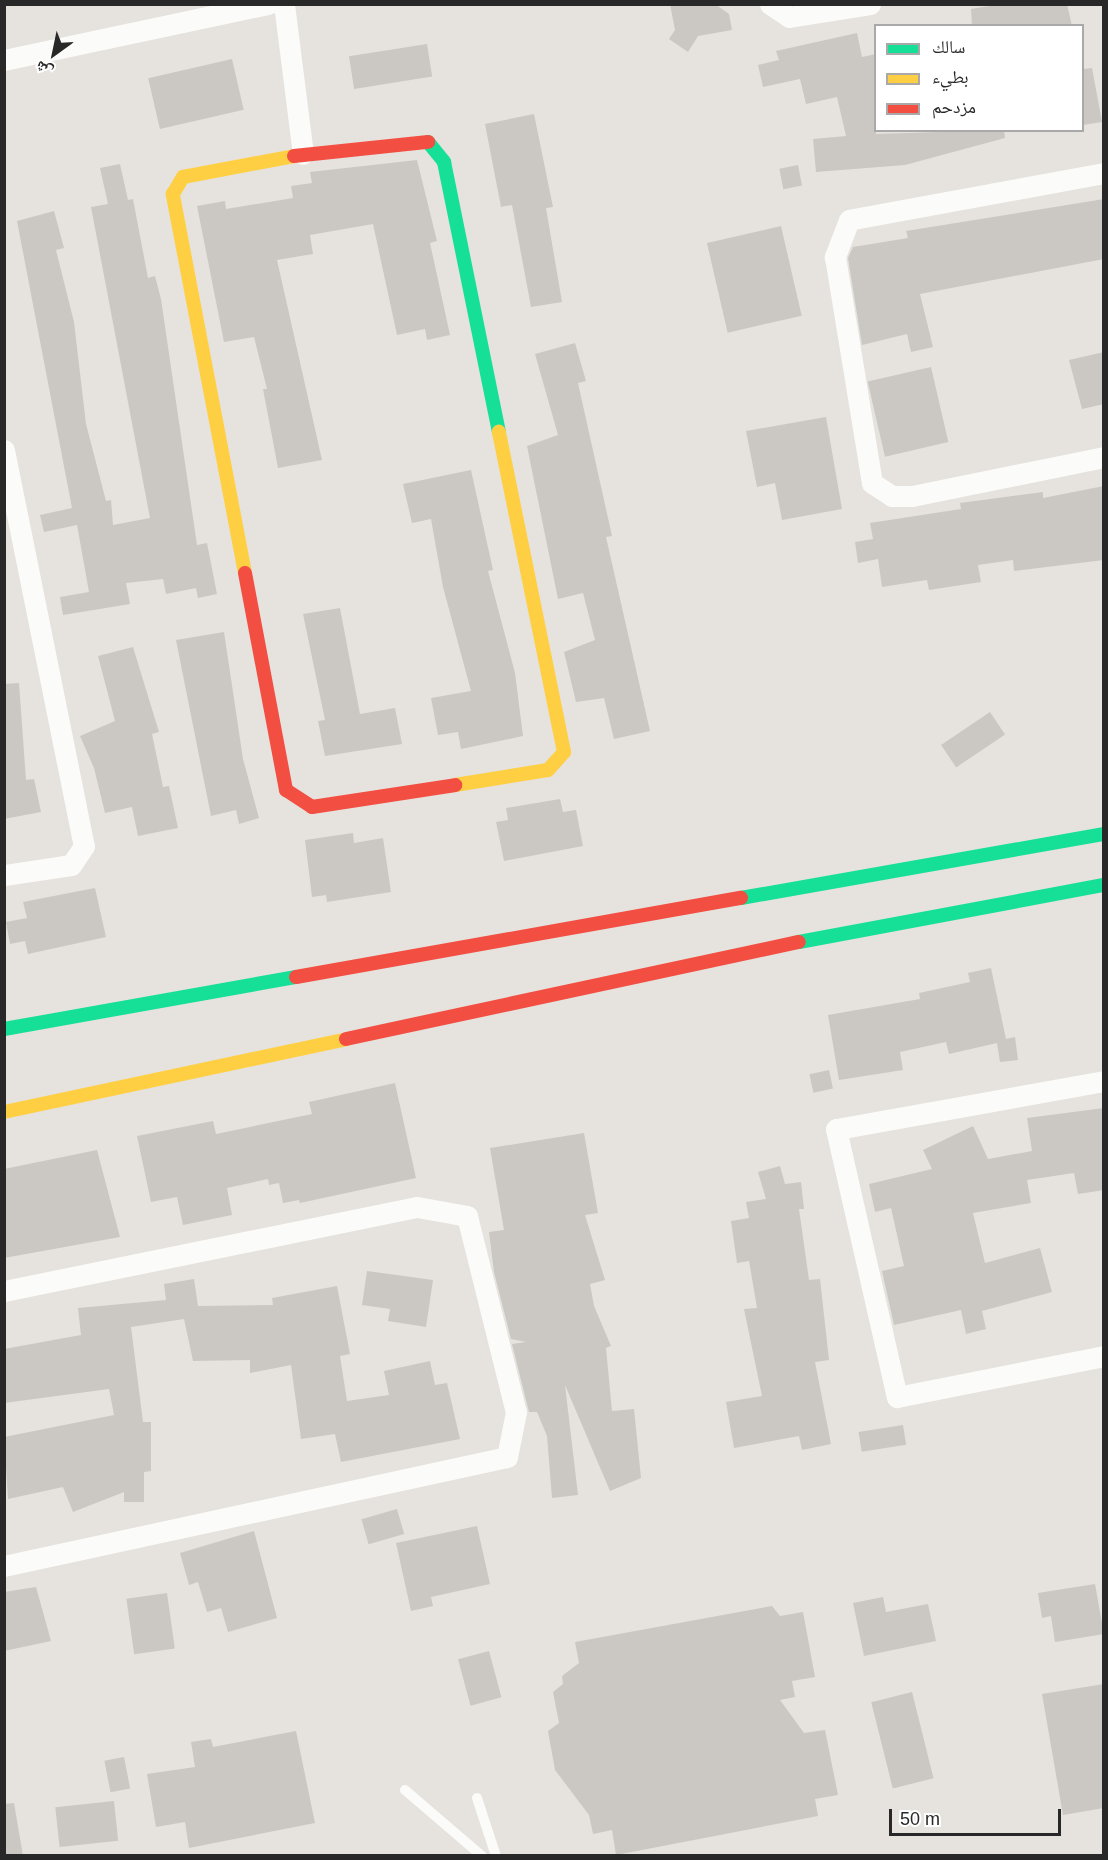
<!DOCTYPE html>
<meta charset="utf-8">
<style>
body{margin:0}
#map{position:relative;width:1108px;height:1860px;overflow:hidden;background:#e6e2dd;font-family:Arial,"Noto Naskh Arabic",sans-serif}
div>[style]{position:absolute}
.building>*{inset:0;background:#cbc8c4;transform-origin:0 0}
.lane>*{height:10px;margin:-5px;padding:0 5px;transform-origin:5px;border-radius:5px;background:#fbfbfa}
.street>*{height:21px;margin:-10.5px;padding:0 10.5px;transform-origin:10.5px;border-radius:10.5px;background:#fbfbfa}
.fast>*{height:14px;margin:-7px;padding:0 7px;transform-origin:7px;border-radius:7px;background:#16e098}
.slow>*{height:14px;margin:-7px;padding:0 7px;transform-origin:7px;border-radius:7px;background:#ffcf43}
.jam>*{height:14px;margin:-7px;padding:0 7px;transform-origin:7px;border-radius:7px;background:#f24e42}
span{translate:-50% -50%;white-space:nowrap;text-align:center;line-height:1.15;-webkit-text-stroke:4.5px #fff;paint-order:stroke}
.frame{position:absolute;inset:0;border:6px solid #282828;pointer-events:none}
.legend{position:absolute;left:874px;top:24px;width:210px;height:108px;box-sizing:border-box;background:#fff;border:2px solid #a9a9a9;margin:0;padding:8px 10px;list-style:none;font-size:18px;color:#282828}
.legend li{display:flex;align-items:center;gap:12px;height:30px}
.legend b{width:30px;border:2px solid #a9a9a9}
.north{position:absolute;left:24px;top:24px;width:60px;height:60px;-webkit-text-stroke:4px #fff;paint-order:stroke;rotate:213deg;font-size:16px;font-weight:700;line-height:24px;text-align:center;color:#282828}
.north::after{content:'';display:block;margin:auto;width:21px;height:27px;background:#282828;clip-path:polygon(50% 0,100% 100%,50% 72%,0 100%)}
.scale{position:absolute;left:889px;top:1809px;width:172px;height:27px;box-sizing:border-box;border:3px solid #282828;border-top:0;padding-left:8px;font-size:18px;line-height:21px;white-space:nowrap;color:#282828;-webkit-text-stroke:4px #fff;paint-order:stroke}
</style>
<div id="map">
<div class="building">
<i style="clip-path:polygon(670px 4px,715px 4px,729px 14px,732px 30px,698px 36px,688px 52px,669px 39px,675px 30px)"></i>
<i style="clip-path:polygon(1002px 4px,1067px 4px,1072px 26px,972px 26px,971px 9px)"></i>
<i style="clip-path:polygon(857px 33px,862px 57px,876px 54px,876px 134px,1004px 130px,1005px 138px,905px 165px,816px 172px,813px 139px,846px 136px,837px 97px,806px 104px,800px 79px,763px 87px,758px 65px,779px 60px,776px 51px)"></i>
<i style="left:427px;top:44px;width:33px;height:79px;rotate:81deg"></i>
<i style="left:232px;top:59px;width:52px;height:86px;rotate:77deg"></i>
<i style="clip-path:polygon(1092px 68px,1102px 122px,1083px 125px,1083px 69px)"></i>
<i style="clip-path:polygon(534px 114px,553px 207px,546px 208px,562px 302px,531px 307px,512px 205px,501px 207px,485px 124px)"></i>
<i style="clip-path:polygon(417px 160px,437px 241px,430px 243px,450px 335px,427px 340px,425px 329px,397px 335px,373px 224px,310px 235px,313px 254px,277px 260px,322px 460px,278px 468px,263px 389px,267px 389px,254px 337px,224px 342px,197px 206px,225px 201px,226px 209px,293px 198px,291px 186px,312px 183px,310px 172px)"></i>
<i style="clip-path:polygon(120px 164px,128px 200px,133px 199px,148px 278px,155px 276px,161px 299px,197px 545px,207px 543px,217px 594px,198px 598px,196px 588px,166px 594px,163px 579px,126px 583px,130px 604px,63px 615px,60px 597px,89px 592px,77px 525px,44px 532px,40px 515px,72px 508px,17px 221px,54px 211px,64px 248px,56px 250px,74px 322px,86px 424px,106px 501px,111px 500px,113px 525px,150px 518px,91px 207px,108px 204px,100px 168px)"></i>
<i style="left:798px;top:165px;width:21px;height:19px;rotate:79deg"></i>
<i style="clip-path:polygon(1104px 199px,1104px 259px,920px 294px,933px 347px,911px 352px,907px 334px,862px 345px,848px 258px,853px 247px,908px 238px,906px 231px)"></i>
<i style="left:781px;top:226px;width:92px;height:76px;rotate:77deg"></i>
<i style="clip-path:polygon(575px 343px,586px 381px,578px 383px,612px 536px,606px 537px,650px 731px,614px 739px,604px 698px,576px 702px,564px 652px,595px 640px,583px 593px,558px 599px,527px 446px,558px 435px,535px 354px)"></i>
<i style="clip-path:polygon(1104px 352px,1104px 404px,1082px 409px,1069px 360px)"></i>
<i style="left:931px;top:367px;width:77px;height:65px;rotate:77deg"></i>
<i style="clip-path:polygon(826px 417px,842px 509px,782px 520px,775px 483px,757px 487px,746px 431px)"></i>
<i style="clip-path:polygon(471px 470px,493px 570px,488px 571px,515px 673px,523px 736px,461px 749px,458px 732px,438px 735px,431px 698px,471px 691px,443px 587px,431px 519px,412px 523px,403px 484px)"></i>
<i style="clip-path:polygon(1104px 486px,1104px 560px,1014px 571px,1013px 560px,978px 565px,981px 582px,929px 590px,927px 580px,882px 587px,878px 559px,858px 563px,855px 542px,873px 539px,870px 523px,961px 509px,960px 503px,1043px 492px,1043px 498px)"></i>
<i style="clip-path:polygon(340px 608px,360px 714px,395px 708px,402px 744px,325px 756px,318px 721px,325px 720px,303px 614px)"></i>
<i style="clip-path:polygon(224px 632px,243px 759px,259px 818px,239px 824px,236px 810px,211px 816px,176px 640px)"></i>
<i style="clip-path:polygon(133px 647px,159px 732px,152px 734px,163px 787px,169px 786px,178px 828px,138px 836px,132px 807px,105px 813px,94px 768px,80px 736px,115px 721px,98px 656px)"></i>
<i style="clip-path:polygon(19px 683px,26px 780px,34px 779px,41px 812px,4px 819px,4px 684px)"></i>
<i style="left:990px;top:712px;width:27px;height:59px;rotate:56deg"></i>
<i style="clip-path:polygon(560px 799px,563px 812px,576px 810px,583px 846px,504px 861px,496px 822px,508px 820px,506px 808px)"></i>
<i style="clip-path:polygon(353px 833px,354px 843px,383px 838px,391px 892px,327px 902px,326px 895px,312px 897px,305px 840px)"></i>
<i style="clip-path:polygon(95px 888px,106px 937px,28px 954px,25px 941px,10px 944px,6px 922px,27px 918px,23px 902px)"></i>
<i style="clip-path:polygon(991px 968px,1006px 1039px,1015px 1037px,1018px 1060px,1000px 1062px,997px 1043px,949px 1054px,946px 1042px,900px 1052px,903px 1070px,839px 1080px,828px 1015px,920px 999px,919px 993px,970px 982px,968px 973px)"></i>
<i style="left:829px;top:1070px;width:19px;height:20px;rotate:78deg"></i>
<i style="clip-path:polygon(395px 1083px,416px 1178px,300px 1203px,299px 1200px,283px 1203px,279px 1183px,269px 1185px,268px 1179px,227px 1188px,232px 1215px,183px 1225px,177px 1197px,151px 1202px,137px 1136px,213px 1121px,216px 1134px,312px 1114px,309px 1102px)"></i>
<i style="clip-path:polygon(1104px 1108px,1104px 1190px,1078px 1194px,1074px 1173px,1027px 1180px,1031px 1203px,973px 1213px,985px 1263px,1040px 1248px,1052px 1292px,982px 1311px,986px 1329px,966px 1334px,961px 1310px,894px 1325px,882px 1271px,904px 1266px,891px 1208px,875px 1212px,869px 1184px,932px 1169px,923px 1150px,973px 1126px,988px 1159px,1032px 1151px,1027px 1118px)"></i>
<i style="clip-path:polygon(584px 1133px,598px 1213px,585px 1215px,605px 1280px,590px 1284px,594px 1306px,611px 1346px,606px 1348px,612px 1411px,634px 1409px,641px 1478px,610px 1491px,565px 1385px,578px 1495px,552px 1498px,547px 1436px,537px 1412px,529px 1412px,512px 1344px,526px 1342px,511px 1339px,494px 1272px,489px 1232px,504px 1230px,490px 1148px)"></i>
<i style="clip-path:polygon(97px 1150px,120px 1237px,4px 1258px,4px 1169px)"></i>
<i style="clip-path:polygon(780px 1166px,785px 1184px,801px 1182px,804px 1209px,799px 1209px,809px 1280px,820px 1279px,829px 1360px,815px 1362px,831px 1444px,802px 1450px,799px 1436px,734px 1448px,726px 1402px,762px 1396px,744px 1309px,757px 1308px,749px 1261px,737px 1263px,731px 1221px,749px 1218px,746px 1202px,766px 1199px,758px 1172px)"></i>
<i style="clip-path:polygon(367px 1271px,433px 1280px,426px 1327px,388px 1321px,390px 1309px,362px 1305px)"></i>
<i style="clip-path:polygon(194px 1279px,198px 1306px,273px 1305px,272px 1298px,337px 1286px,350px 1354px,340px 1356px,347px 1401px,389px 1395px,384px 1371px,430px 1361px,435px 1385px,447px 1383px,460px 1439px,341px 1462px,335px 1434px,301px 1439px,291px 1365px,250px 1373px,250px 1360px,193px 1361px,184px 1319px,131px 1327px,143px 1422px,151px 1422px,151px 1471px,144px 1472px,144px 1502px,124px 1502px,124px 1492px,73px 1512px,63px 1487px,8px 1499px,4px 1437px,114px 1415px,109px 1389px,4px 1403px,4px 1349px,81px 1335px,78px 1308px,166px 1300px,164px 1284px)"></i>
<i style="left:903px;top:1425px;width:20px;height:45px;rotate:81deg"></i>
<i style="left:397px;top:1509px;width:26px;height:37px;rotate:74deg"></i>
<i style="clip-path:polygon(477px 1526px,490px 1584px,431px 1597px,433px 1606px,411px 1611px,396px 1543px)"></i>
<i style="clip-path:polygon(254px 1531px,277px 1618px,228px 1632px,221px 1608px,207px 1612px,198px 1582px,189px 1585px,180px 1553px)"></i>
<i style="clip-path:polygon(1095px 1584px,1104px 1634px,1055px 1642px,1051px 1616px,1042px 1618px,1038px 1593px)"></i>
<i style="clip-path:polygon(36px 1587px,51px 1641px,4px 1651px,4px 1592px)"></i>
<i style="left:167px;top:1593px;width:56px;height:41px;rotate:82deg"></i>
<i style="clip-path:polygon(883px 1597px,886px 1612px,928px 1604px,936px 1641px,864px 1656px,853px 1603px)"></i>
<i style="clip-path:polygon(772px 1606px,780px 1616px,803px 1612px,815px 1677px,792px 1681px,795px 1697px,780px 1700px,804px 1733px,825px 1730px,838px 1795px,815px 1799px,818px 1816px,616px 1855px,612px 1830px,593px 1834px,589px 1815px,555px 1770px,548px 1731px,559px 1723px,553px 1692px,563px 1684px,562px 1676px,579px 1663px,575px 1642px)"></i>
<i style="left:489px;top:1651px;width:48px;height:32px;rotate:75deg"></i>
<i style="clip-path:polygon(1104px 1684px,1104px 1808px,1063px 1815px,1042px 1694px)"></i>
<i style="left:912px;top:1692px;width:89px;height:42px;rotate:76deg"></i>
<i style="clip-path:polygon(296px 1731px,315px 1823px,189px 1848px,185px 1822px,156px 1827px,147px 1774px,195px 1767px,191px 1742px,211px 1739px,213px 1747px)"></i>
<i style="left:124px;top:1757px;width:32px;height:20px;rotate:79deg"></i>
<i style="left:114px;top:1801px;width:40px;height:59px;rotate:84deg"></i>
<i style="clip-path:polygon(14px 1803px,23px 1856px,4px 1856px,4px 1804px)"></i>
</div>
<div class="lane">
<i style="left:405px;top:1790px;width:101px;rotate:40.6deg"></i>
<i style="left:477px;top:1798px;width:61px;rotate:71.9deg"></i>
</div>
<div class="street">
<i style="left:284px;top:4px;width:151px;rotate:82.8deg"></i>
<i style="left:770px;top:4px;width:23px;rotate:34deg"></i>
<i style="left:789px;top:17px;width:82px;rotate:-9.1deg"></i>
<i style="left:4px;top:60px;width:270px;rotate:-12deg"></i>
<i style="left:1104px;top:173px;width:259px;rotate:169.6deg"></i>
<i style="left:849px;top:220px;width:40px;rotate:111deg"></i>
<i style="left:835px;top:257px;width:229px;rotate:80.7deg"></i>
<i style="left:872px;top:483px;width:24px;rotate:33deg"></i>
<i style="left:892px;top:496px;width:20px"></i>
<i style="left:912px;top:496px;width:196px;rotate:-11.5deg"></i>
<i style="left:4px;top:450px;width:404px;rotate:78.6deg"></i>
<i style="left:84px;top:846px;width:23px;rotate:124deg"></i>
<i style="left:71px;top:865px;width:68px;rotate:171.5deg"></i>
<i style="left:1104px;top:1081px;width:272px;rotate:169.8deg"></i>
<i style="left:836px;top:1129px;width:275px;rotate:77.2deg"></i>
<i style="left:897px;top:1397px;width:211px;rotate:-11.2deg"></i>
<i style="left:4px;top:1291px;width:421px;rotate:-11.5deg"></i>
<i style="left:417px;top:1207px;width:51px;rotate:10.2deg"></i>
<i style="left:467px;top:1216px;width:202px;rotate:76deg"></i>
<i style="left:516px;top:1412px;width:46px;rotate:101.3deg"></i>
<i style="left:507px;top:1457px;width:515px;rotate:167.77deg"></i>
</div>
<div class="fast">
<i style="left:428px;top:142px;width:26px;rotate:51deg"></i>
<i style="left:444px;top:162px;width:276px;rotate:78.5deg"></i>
<i style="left:741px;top:898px;width:369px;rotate:-10deg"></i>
<i style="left:799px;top:942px;width:310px;rotate:-10.6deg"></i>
<i style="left:4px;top:1029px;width:297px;rotate:-10.1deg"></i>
</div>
<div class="slow">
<i style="left:245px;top:573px;width:386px;rotate:-100.8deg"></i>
<i style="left:173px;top:194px;width:20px;rotate:-60deg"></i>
<i style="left:183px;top:177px;width:113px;rotate:-10.7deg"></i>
<i style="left:455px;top:785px;width:94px;rotate:-9.2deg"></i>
<i style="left:548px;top:770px;width:24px;rotate:-48deg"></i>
<i style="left:564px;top:752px;width:327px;rotate:-101.5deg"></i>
<i style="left:4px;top:1112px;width:350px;rotate:-12deg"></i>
</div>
<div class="jam">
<i style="left:294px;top:156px;width:135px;rotate:-6deg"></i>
<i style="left:245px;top:573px;width:221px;rotate:79.3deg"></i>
<i style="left:286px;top:790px;width:31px;rotate:33deg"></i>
<i style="left:312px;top:807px;width:145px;rotate:-8.7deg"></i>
<i style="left:296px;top:977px;width:452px;rotate:-10.1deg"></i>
<i style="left:346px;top:1039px;width:463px;rotate:-12.1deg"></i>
</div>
<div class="frame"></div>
<ul class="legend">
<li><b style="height:8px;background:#16e098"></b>سالك</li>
<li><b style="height:8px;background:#ffcf43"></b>بطيء</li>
<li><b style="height:8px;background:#f24e42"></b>مزدحم</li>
</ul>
<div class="north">ش</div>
<div class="scale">50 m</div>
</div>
